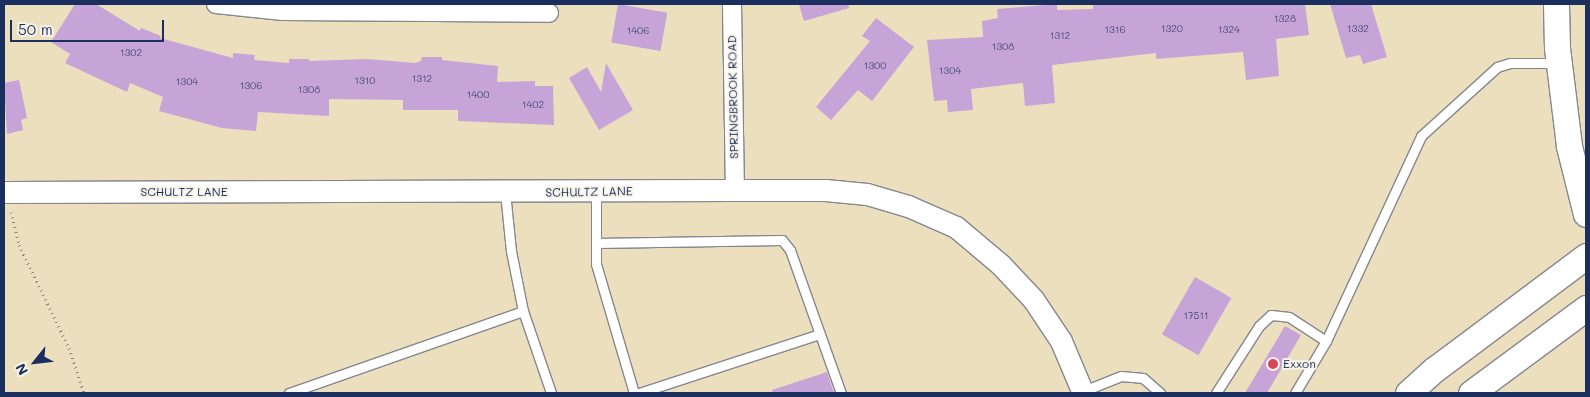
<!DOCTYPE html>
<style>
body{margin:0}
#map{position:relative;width:1590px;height:397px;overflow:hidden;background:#ecdfbe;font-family:Mali,sans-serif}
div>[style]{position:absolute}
.building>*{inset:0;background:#c7a4d8;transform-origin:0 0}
.path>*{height:3px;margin-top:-1.5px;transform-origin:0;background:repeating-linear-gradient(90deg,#84878e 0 1px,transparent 0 5px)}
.roads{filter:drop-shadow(1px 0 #84878e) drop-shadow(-1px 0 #84878e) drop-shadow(0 1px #84878e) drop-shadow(0 -1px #84878e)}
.service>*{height:9px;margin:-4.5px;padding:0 4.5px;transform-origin:4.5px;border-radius:4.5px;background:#fff}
.minor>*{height:18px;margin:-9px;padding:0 9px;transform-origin:9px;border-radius:9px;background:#fff}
.tertiary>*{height:21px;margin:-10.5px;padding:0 10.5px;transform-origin:10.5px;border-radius:10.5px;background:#fff}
.secondary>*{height:25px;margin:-12.5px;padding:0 12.5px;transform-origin:12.5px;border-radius:12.5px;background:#fff}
.dots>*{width:14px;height:14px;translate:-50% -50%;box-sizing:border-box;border:2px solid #f7f3e8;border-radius:50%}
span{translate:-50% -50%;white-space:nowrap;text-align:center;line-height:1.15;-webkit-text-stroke:4px #f7f3e8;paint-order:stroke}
.number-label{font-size:10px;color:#464c7c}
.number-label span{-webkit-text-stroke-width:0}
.street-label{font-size:12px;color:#1b2f5e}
.poi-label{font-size:12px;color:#1b2f5e}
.left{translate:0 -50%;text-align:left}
.frame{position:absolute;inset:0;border:5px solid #1b2f5e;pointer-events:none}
.north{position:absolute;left:10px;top:337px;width:50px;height:50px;-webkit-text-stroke:4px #f7f3e8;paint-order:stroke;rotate:241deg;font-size:14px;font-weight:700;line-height:20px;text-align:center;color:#1b2f5e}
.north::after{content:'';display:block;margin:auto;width:18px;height:22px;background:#1b2f5e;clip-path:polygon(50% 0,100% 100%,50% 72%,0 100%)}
.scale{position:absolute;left:10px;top:20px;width:154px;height:22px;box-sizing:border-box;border:2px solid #1b2f5e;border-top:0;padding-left:6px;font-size:15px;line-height:18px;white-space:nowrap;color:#1b2f5e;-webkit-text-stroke:4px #f7f3e8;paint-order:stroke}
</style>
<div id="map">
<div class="building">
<i style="clip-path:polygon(75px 4px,96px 4px,140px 31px,141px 28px,161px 36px,160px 38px,233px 58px,233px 53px,255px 55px,254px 60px,289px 63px,289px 59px,309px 59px,309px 61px,367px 59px,415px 63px,421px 61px,422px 57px,442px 57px,442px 60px,498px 66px,497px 82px,535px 81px,535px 86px,553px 86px,554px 125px,458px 121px,458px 110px,403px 110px,403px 100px,329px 99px,329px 116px,258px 112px,256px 131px,222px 128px,159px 111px,163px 97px,130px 83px,127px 92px,65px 63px,70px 54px,51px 42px)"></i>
<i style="left:618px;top:4px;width:50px;height:39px;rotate:10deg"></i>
<i style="clip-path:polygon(799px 4px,848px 4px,849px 8px,804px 21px)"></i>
<i style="clip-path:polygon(1057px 4px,1057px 10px,1093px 9px,1093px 4px,1305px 4px,1309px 35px,1276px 39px,1279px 76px,1246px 80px,1243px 52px,1156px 59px,1156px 53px,1052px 65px,1055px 103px,1025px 106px,1023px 83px,971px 89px,973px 110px,948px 112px,947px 100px,934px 101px,927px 40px,983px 37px,982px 21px,998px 18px,997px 9px)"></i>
<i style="clip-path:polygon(1330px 4px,1371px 4px,1387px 57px,1363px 64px,1360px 55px,1346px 58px)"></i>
<i style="clip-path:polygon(876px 18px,914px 47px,872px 101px,858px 90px,831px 120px,816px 107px,870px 41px,862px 36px)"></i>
<i style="clip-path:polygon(606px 63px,633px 110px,599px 130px,569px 78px,587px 67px,601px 92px)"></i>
<i style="clip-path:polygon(19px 80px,27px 118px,21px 120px,23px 130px,7px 134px,4px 83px)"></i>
<i style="left:1195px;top:277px;width:42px;height:66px;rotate:30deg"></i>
<i style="clip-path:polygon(1285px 326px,1301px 335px,1267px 393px,1245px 393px)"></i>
<i style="clip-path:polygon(827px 372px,834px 393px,773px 393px,772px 390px)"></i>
</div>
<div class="path">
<i style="left:11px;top:212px;width:34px;rotate:76deg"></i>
<i style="left:19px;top:245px;width:114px;rotate:64.1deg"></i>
<i style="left:69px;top:348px;width:47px;rotate:71.6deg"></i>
</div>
<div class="roads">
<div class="service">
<i style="left:505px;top:192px;width:59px;rotate:84.2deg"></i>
<i style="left:511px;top:251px;width:61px;rotate:78.7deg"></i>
<i style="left:523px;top:311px;width:87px;rotate:71.1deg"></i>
<i style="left:596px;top:192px;width:72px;rotate:90deg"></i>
<i style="left:596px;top:264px;width:134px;rotate:73.6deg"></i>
<i style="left:596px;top:243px;width:186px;rotate:-0.9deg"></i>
<i style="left:782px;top:240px;width:13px;rotate:51deg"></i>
<i style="left:790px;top:250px;width:152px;rotate:70.4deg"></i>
<i style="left:1081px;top:392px;width:43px;rotate:-21.8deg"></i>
<i style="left:1121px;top:376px;width:22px;rotate:5deg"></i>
<i style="left:1143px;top:378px;width:23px;rotate:41deg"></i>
<i style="left:289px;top:393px;width:248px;rotate:-19.3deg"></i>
<i style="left:639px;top:393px;width:190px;rotate:-18.1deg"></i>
<i style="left:1216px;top:393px;width:80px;rotate:-57.3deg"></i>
<i style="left:1259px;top:326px;width:16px;rotate:-43deg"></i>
<i style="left:1271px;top:315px;width:18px;rotate:6deg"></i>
<i style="left:1289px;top:317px;width:44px;rotate:33deg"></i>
<i style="left:1295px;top:393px;width:61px;rotate:-59.2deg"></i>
<i style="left:1326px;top:341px;width:226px;rotate:-65.1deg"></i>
<i style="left:1421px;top:136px;width:103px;rotate:-42.2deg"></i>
<i style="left:1497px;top:67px;width:14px;rotate:-17deg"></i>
<i style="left:1510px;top:63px;width:47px"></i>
</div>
<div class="minor">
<i style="left:216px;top:4px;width:67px;rotate:6deg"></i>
<i style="left:283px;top:11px;width:266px;rotate:0.4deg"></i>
<i style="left:732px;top:4px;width:186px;rotate:89.1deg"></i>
</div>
<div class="tertiary">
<i style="left:4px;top:192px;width:731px;rotate:-0.16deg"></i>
<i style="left:735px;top:190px;width:90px"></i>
<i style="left:825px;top:190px;width:42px;rotate:5.4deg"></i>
<i style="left:867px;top:194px;width:43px;rotate:16.3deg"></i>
<i style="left:908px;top:206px;width:52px;rotate:23.6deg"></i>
<i style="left:956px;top:227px;width:57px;rotate:40.1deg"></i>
<i style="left:1000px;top:264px;width:48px;rotate:46.7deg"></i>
<i style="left:1033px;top:299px;width:50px;rotate:56.3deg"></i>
<i style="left:1061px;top:341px;width:56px;rotate:67.1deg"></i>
</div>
<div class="secondary">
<i style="left:1556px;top:4px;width:44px;rotate:88.7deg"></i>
<i style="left:1557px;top:48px;width:99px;rotate:83deg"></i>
<i style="left:1569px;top:146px;width:70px;rotate:76deg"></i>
<i style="left:1408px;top:393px;width:36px;rotate:-42deg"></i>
<i style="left:1435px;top:369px;width:189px;rotate:-36.8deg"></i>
<i style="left:1471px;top:393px;width:143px;rotate:-36.5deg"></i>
</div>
</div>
<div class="dots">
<i style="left:1273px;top:364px;background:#d1495b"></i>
</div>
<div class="number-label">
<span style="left:1285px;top:19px">1328</span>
<span style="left:1172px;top:29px">1320</span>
<span style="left:1358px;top:29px">1332</span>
<span style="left:1115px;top:30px">1316</span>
<span style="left:1229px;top:30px">1324</span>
<span style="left:638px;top:31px">1406</span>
<span style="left:1060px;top:36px">1312</span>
<span style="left:1003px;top:47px">1308</span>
<span style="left:131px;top:53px">1302</span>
<span style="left:875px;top:66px">1300</span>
<span style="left:950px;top:71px">1304</span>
<span style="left:422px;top:79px">1312</span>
<span style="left:365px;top:81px">1310</span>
<span style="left:187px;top:82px">1304</span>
<span style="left:251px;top:86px">1306</span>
<span style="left:309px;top:90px">1308</span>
<span style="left:478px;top:95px">1400</span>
<span style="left:533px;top:105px">1402</span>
<span style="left:1196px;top:316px">17511</span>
</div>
<div class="street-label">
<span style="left:733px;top:97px;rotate:-91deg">SPRINGBROOK ROAD</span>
<span style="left:184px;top:192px">SCHULTZ LANE</span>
<span style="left:589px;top:192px;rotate:-1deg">SCHULTZ LANE</span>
</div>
<div class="poi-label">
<span class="left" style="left:1283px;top:364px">Exxon</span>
</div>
<div class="frame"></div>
<div class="north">N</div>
<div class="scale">50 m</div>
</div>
